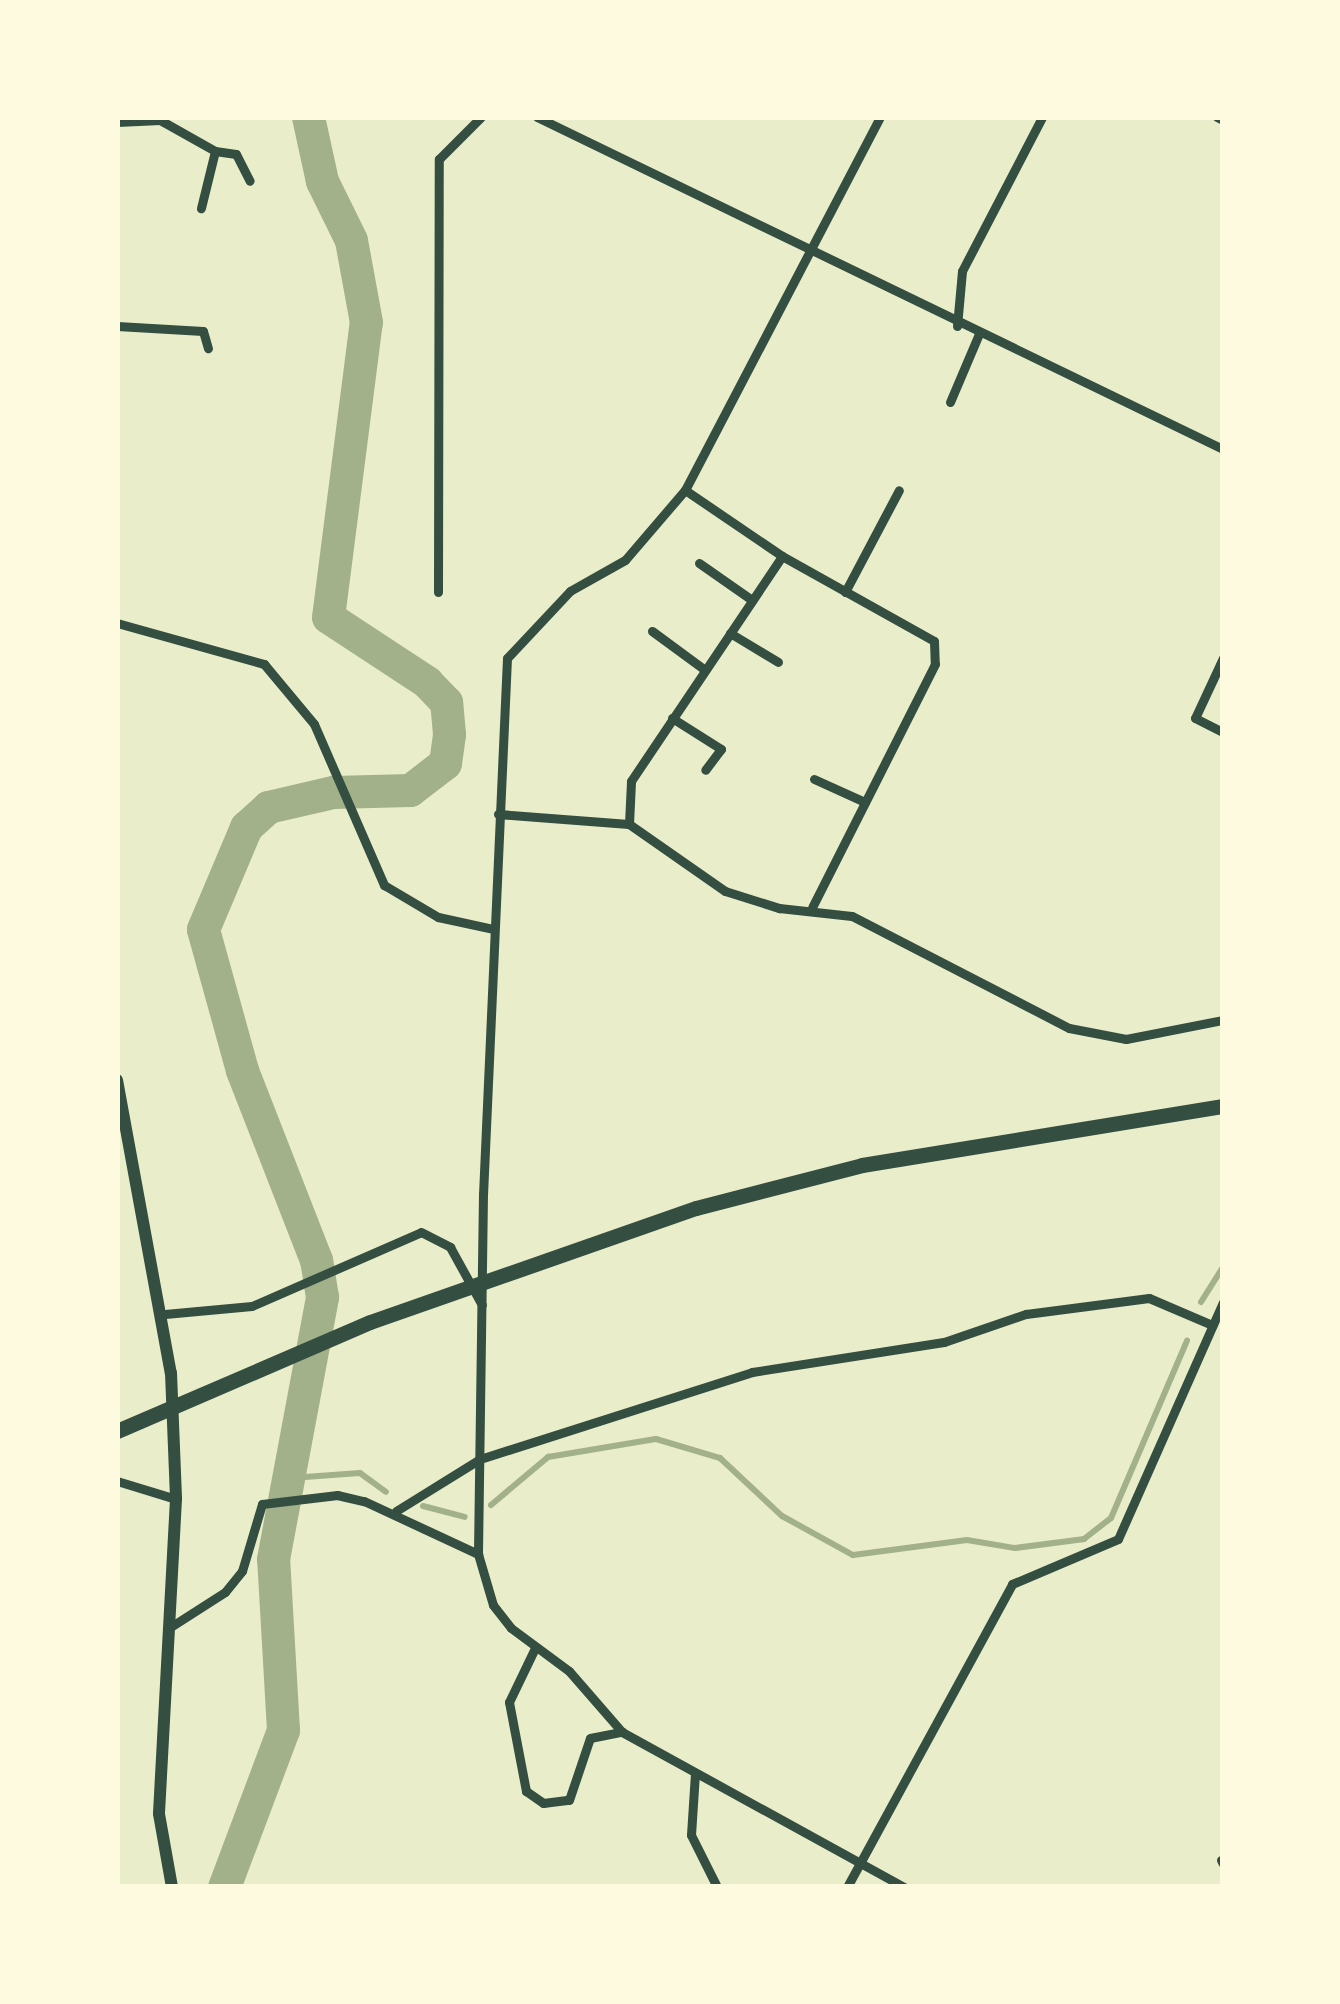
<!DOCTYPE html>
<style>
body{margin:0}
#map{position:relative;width:1340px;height:2004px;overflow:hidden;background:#e9edc9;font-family:"DejaVu Sans",sans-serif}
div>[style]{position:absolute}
.stream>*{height:6px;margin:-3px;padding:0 3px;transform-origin:3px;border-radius:3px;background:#a3b18a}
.river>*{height:33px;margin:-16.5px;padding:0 16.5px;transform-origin:16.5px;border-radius:16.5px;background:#a3b18a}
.minor>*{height:9px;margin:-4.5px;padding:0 4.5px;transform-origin:4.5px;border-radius:4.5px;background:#344e41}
.secondary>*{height:12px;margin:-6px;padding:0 6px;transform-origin:6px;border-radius:6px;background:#344e41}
.trunk>*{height:15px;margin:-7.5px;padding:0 7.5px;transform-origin:7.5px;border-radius:7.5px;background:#344e41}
span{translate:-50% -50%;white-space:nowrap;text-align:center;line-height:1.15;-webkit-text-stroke:12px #fefae0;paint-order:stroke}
.frame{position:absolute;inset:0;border:120px solid #fefae0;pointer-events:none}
</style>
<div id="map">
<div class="stream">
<i style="left:1201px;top:1302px;width:41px;rotate:-57.8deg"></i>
<i style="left:291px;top:1478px;width:69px;rotate:-4.1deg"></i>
<i style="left:360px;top:1473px;width:32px;rotate:36deg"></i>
<i style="left:491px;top:1505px;width:75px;rotate:-40.1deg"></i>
<i style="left:548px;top:1457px;width:109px;rotate:-9.5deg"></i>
<i style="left:656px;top:1439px;width:67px;rotate:16.5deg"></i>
<i style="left:720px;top:1458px;width:85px;rotate:43.1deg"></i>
<i style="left:782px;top:1516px;width:81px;rotate:28.8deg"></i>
<i style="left:853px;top:1555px;width:115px;rotate:-7.5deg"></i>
<i style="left:967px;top:1540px;width:49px;rotate:9.5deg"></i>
<i style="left:1015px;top:1548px;width:70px;rotate:-7.4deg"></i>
<i style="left:1084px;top:1539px;width:34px;rotate:-38deg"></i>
<i style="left:1111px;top:1518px;width:193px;rotate:-66.8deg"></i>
<i style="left:423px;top:1506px;width:43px;rotate:14.7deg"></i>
</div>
<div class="river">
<i style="left:224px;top:1887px;width:168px;rotate:-69.4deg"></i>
<i style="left:283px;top:1730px;width:171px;rotate:-93.3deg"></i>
<i style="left:273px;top:1559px;width:267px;rotate:-79.4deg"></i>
<i style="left:322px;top:1297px;width:37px;rotate:-99deg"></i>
<i style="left:316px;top:1260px;width:204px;rotate:-111.3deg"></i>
<i style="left:242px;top:1070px;width:146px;rotate:-105.5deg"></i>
<i style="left:203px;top:929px;width:111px;rotate:-67.1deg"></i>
<i style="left:246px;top:827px;width:30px;rotate:-42deg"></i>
<i style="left:268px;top:807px;width:67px;rotate:-13deg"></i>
<i style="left:333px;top:792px;width:77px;rotate:-1.5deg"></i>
<i style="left:410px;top:790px;width:44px;rotate:-37.6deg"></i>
<i style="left:445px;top:763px;width:29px;rotate:-82deg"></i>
<i style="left:449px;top:734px;width:32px;rotate:-95deg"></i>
<i style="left:446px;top:702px;width:28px;rotate:-134deg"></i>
<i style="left:427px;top:682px;width:118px;rotate:-146.7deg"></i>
<i style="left:328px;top:617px;width:297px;rotate:-82.7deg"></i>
<i style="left:366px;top:322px;width:83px;rotate:-100.4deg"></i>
<i style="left:351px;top:240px;width:66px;rotate:-116.2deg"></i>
<i style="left:322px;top:181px;width:66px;rotate:-102.3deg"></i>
</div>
<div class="minor">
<i style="left:537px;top:117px;width:762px;rotate:25.83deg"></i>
<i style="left:880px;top:117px;width:421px;rotate:117.6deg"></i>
<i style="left:685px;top:490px;width:92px;rotate:130.6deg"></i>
<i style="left:625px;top:560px;width:63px;rotate:150.6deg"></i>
<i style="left:570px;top:591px;width:92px;rotate:133.2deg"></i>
<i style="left:507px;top:658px;width:537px;rotate:92.56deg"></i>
<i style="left:483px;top:1194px;width:360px;rotate:90.8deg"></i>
<i style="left:478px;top:1554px;width:53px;rotate:73.6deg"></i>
<i style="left:493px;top:1605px;width:29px;rotate:52deg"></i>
<i style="left:511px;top:1628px;width:72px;rotate:36.6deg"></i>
<i style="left:569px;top:1671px;width:81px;rotate:49deg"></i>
<i style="left:622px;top:1732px;width:322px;rotate:28.8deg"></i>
<i style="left:1217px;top:117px;width:7px;rotate:27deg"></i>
<i style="left:117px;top:122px;width:43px;rotate:-2.7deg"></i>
<i style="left:160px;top:120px;width:63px;rotate:29.4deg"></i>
<i style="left:215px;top:151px;width:59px;rotate:103.8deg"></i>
<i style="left:215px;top:151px;width:21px;rotate:8deg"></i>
<i style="left:236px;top:154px;width:30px;rotate:63deg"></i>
<i style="left:117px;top:326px;width:86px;rotate:3.3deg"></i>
<i style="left:203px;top:331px;width:18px;rotate:74deg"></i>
<i style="left:957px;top:326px;width:55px;rotate:-84.8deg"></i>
<i style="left:962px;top:271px;width:174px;rotate:-62.5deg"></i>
<i style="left:950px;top:402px;width:72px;rotate:-67deg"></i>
<i style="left:685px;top:490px;width:117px;rotate:34.2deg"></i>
<i style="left:782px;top:556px;width:174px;rotate:29.2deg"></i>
<i style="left:934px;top:641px;width:23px;rotate:88deg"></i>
<i style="left:935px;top:664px;width:272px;rotate:116.8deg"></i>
<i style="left:699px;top:563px;width:65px;rotate:34.9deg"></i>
<i style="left:438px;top:592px;width:433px;rotate:-89.9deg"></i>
<i style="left:439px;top:159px;width:59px;rotate:-45deg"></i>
<i style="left:845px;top:592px;width:115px;rotate:-62.1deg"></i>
<i style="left:117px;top:623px;width:153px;rotate:15.6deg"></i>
<i style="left:264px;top:664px;width:78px;rotate:50.2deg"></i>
<i style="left:314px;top:724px;width:176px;rotate:66.5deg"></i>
<i style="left:384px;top:885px;width:63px;rotate:30.7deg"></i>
<i style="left:438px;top:917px;width:56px;rotate:12.3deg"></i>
<i style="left:652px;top:631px;width:66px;rotate:36.3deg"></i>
<i style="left:730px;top:633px;width:56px;rotate:31.1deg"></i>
<i style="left:1223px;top:658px;width:66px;rotate:115deg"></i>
<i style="left:1195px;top:718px;width:31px;rotate:27deg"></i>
<i style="left:672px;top:718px;width:58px;rotate:32.3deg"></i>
<i style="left:721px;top:749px;width:26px;rotate:127deg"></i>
<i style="left:814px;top:779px;width:56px;rotate:24.3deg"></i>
<i style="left:498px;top:814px;width:131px;rotate:4.4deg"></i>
<i style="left:629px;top:824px;width:117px;rotate:34.9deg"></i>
<i style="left:725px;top:891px;width:57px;rotate:17.5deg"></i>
<i style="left:779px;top:908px;width:73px;rotate:6.3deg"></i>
<i style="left:852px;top:916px;width:244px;rotate:27.3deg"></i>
<i style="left:1069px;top:1028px;width:58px;rotate:10.9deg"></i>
<i style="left:1126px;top:1039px;width:99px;rotate:-11.1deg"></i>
<i style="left:629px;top:824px;width:43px;rotate:-87.3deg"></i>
<i style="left:631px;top:781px;width:271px;rotate:-56.1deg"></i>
<i style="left:165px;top:1314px;width:87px;rotate:-5.3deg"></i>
<i style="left:252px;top:1306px;width:184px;rotate:-23.6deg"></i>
<i style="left:421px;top:1232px;width:33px;rotate:27deg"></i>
<i style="left:450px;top:1247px;width:66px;rotate:61.1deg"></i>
<i style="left:117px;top:1481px;width:62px;rotate:17deg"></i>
<i style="left:396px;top:1511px;width:99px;rotate:-31.8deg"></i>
<i style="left:480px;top:1459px;width:286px;rotate:-17.7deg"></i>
<i style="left:752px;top:1372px;width:194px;rotate:-8.9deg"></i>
<i style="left:944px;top:1342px;width:87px;rotate:-18.9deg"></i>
<i style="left:1026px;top:1314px;width:124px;rotate:-7.4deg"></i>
<i style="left:1149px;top:1298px;width:69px;rotate:23.2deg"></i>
<i style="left:172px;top:1626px;width:63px;rotate:-32.7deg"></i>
<i style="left:225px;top:1592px;width:27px;rotate:-51deg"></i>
<i style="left:242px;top:1571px;width:70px;rotate:-73.4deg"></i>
<i style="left:262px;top:1504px;width:76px;rotate:-6.8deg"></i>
<i style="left:337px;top:1495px;width:28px;rotate:13deg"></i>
<i style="left:364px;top:1501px;width:126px;rotate:24.9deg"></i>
<i style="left:535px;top:1648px;width:60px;rotate:115.7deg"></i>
<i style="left:509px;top:1702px;width:91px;rotate:79.2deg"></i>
<i style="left:526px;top:1791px;width:21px;rotate:35deg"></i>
<i style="left:543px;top:1803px;width:26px;rotate:-7deg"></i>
<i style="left:569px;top:1800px;width:65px;rotate:-71.3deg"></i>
<i style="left:590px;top:1738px;width:33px;rotate:-11deg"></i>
<i style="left:695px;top:1773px;width:62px;rotate:93.7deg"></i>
<i style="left:691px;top:1835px;width:58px;rotate:63.4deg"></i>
<i style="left:1221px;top:1860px;width:4px;rotate:63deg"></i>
<i style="left:847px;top:1887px;width:345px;rotate:-61.4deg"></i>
<i style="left:1012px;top:1584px;width:115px;rotate:-23deg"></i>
<i style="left:1118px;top:1539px;width:259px;rotate:-66.1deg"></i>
</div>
<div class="secondary">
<i style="left:117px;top:1080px;width:298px;rotate:79.6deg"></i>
<i style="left:171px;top:1373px;width:126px;rotate:87.7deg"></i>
<i style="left:176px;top:1499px;width:315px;rotate:93.1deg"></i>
<i style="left:159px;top:1814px;width:74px;rotate:79.9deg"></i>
</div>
<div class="trunk">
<i style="left:117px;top:1431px;width:275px;rotate:-23.3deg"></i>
<i style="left:370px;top:1322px;width:345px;rotate:-19.3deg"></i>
<i style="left:696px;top:1208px;width:171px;rotate:-14.5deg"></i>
<i style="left:862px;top:1165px;width:366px;rotate:-9.3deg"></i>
</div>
<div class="frame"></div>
</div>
